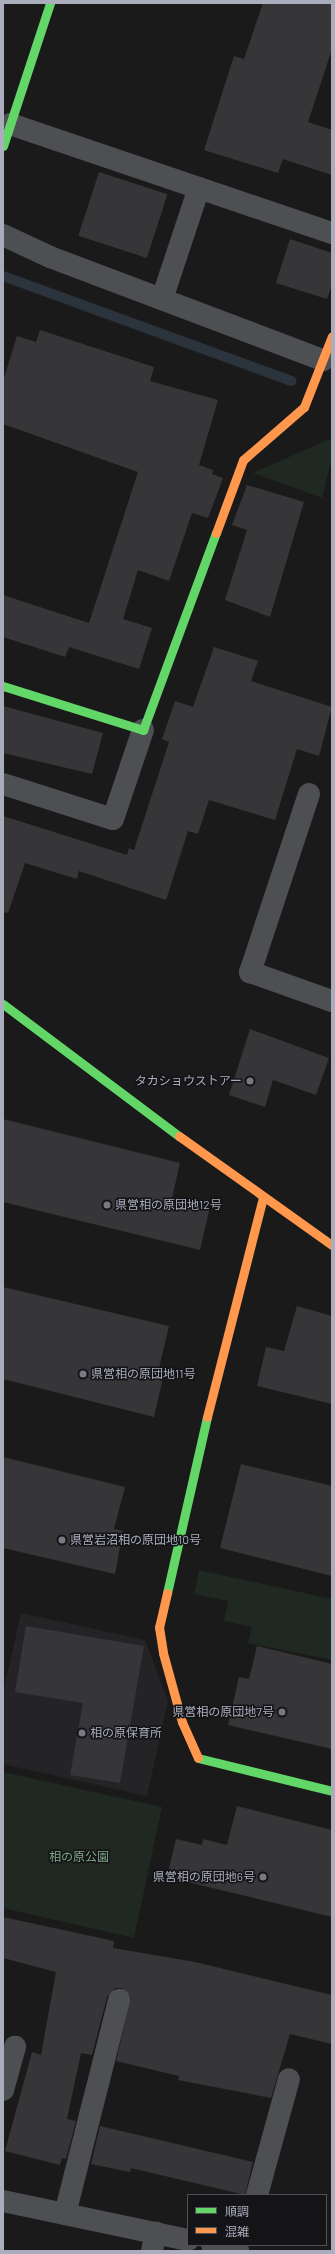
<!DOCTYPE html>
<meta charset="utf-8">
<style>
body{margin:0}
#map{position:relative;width:335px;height:2254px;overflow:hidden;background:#1a1a1a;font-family:Barlow,"Noto Sans JP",sans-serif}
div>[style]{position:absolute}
.built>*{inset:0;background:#242326}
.green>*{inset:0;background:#1f2821}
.stream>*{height:10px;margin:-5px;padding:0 5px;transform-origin:5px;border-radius:5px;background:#2b333d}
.building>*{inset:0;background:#363638;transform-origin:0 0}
.street>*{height:22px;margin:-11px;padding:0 11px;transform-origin:11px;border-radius:11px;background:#4e4f53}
.fast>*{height:9px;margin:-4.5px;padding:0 4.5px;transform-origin:4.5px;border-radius:4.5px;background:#63d668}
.slow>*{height:9px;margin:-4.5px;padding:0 4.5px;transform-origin:4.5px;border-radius:4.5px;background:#ff974d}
.dots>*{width:11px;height:11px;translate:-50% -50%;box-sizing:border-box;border:2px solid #141316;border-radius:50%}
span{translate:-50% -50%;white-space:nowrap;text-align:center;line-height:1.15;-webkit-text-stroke:3px #141316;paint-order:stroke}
.poi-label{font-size:12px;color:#aaadbc}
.right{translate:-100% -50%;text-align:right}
.left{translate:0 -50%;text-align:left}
.park-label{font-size:12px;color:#7fa887}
.frame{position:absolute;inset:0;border:4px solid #aaadbc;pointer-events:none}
.legend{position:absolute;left:187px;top:2194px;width:140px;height:52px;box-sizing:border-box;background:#141316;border:1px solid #505158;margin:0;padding:5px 7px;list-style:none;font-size:12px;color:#aaadbc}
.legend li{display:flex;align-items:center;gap:8px;height:20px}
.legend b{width:20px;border:1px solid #505158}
</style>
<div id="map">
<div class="built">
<i style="clip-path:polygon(21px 1613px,145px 1640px,168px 1701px,147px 1796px,3px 1764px,3px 1693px)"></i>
</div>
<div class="green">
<i style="clip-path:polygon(332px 438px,332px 458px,322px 498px,253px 473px)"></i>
<i style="clip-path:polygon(199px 1570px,332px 1599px,332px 1660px,248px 1643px,252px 1627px,224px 1621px,228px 1601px,194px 1594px)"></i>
<i style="clip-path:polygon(3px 1772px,162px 1807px,134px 1938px,3px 1908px)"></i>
</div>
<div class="stream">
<i style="left:3px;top:276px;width:307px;rotate:20deg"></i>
</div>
<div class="building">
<i style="clip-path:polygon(263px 3px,332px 3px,332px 49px,308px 122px,332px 130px,332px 175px,283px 159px,278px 173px,204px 150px,234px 56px,244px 59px)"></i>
<i style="left:99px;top:172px;width:72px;height:67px;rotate:18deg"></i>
<i style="clip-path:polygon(290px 239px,332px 253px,332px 285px,327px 299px,276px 283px)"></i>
<i style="clip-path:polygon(40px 330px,154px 367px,150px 381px,218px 400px,199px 465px,213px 470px,212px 474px,223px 478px,208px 518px,192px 513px,169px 581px,138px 570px,123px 619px,152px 628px,139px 669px,69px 647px,65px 657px,3px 637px,3px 595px,89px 623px,138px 472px,3px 424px,3px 381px,17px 336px,36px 342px)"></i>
<i style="clip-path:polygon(247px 485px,304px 502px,270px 617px,225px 600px,247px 530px,232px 525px)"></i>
<i style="clip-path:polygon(214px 647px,258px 661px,251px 681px,332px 707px,319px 756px,297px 749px,275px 820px,209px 800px,198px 834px,188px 831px,166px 900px,79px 871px,77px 879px,25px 863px,8px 913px,3px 912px,3px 816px,127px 855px,129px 848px,134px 850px,169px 742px,162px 739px,175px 701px,193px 707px)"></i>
<i style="clip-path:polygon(3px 706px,103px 733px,92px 774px,3px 753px)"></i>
<i style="clip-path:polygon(250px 1029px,329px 1058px,316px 1095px,273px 1080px,265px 1107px,229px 1095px)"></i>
<i style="clip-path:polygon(3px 1119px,180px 1163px,172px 1198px,210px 1207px,200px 1250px,3px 1202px)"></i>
<i style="clip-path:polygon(3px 1287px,169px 1326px,159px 1368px,165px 1369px,154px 1417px,3px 1379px)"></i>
<i style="clip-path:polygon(297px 1306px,332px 1316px,332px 1404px,257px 1386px,266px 1347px,284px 1351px)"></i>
<i style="clip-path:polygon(3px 1457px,125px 1487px,114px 1529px,123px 1531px,115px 1574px,3px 1548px)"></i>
<i style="clip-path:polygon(241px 1464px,332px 1486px,332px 1576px,220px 1548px)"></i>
<i style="clip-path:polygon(26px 1626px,144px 1646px,120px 1783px,70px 1775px,83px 1703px,15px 1692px)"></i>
<i style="clip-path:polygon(257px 1646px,332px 1664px,332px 1749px,228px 1725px,239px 1677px,249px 1679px)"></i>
<i style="clip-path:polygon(237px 1806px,332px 1830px,332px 1917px,167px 1877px,176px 1839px,202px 1845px,203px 1839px,227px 1845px)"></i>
<i style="clip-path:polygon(3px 1917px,114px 1941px,113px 1948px,195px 1962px,332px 1995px,332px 2044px,290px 2034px,271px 2098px,178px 2080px,179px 2076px,116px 2061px,131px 1997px,122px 1988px,115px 1988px,107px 1997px,92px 2055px,81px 2053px,67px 2119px,76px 2121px,66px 2159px,62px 2158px,60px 2165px,5px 2151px,32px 2052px,41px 2055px,56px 1972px,3px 1958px)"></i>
<i style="clip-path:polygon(100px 2126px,253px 2162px,245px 2195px,131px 2168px,130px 2172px,91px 2164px)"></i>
</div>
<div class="street">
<i style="left:10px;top:124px;width:340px;rotate:18.7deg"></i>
<i style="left:3px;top:235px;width:52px;rotate:25.1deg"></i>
<i style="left:50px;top:257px;width:292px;rotate:20.7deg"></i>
<i style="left:162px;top:299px;width:117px;rotate:-71.6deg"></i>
<i style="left:3px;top:784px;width:115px;rotate:17.7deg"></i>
<i style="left:113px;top:819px;width:94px;rotate:-71.4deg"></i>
<i style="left:309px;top:794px;width:188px;rotate:108.3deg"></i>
<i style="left:250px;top:972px;width:87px;rotate:19.5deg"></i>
<i style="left:3px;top:2090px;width:45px;rotate:-74.4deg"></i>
<i style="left:257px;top:2195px;width:120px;rotate:-74.6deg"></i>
<i style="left:3px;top:2201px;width:189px;rotate:11.9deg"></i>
<i style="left:65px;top:2214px;width:221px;rotate:-75.8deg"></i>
<i style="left:212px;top:2245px;width:27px;rotate:13deg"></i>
<i style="left:152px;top:2251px;width:19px;rotate:-78deg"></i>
</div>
<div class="fast">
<i style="left:3px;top:146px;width:151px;rotate:-71.8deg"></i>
<i style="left:3px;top:686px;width:147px;rotate:17.4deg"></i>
<i style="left:143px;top:730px;width:210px;rotate:-69.7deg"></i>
<i style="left:3px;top:1004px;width:220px;rotate:36.9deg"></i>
<i style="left:167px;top:1593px;width:180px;rotate:-77.2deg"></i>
<i style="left:198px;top:1758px;width:138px;rotate:13.8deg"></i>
</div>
<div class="slow">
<i style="left:216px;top:533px;width:78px;rotate:-69.7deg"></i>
<i style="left:243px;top:460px;width:81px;rotate:-41deg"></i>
<i style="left:304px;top:407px;width:76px;rotate:-68.5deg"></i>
<i style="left:179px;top:1136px;width:188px;rotate:35.5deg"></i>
<i style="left:207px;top:1417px;width:226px;rotate:-75.7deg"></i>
<i style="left:167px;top:1593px;width:35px;rotate:103deg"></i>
<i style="left:159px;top:1627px;width:26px;rotate:81deg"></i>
<i style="left:163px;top:1653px;width:72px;rotate:74.6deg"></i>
<i style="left:182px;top:1722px;width:39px;rotate:66deg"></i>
</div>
<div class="dots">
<i style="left:250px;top:1081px;background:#787a83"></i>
<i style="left:107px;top:1205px;background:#787a83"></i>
<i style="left:83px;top:1374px;background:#787a83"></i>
<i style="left:62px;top:1540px;background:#787a83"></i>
<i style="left:282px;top:1712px;background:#787a83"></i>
<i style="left:82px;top:1733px;background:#787a83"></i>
<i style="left:263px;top:1877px;background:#787a83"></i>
</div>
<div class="poi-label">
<span class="right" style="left:242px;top:1081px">タカショウストアー</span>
<span class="left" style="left:115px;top:1205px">県営相の原団地12号</span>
<span class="left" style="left:91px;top:1374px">県営相の原団地11号</span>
<span class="left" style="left:70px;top:1540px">県営岩沼相の原団地10号</span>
<span class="right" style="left:274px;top:1712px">県営相の原団地7号</span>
<span class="left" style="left:90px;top:1733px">相の原保育所</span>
<span class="right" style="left:255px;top:1877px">県営相の原団地6号</span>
</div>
<div class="park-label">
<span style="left:79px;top:1857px">相の原公園</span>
</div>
<div class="frame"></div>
<ul class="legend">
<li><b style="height:5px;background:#63d668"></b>順調</li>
<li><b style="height:5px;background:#ff974d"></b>混雑</li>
</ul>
</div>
